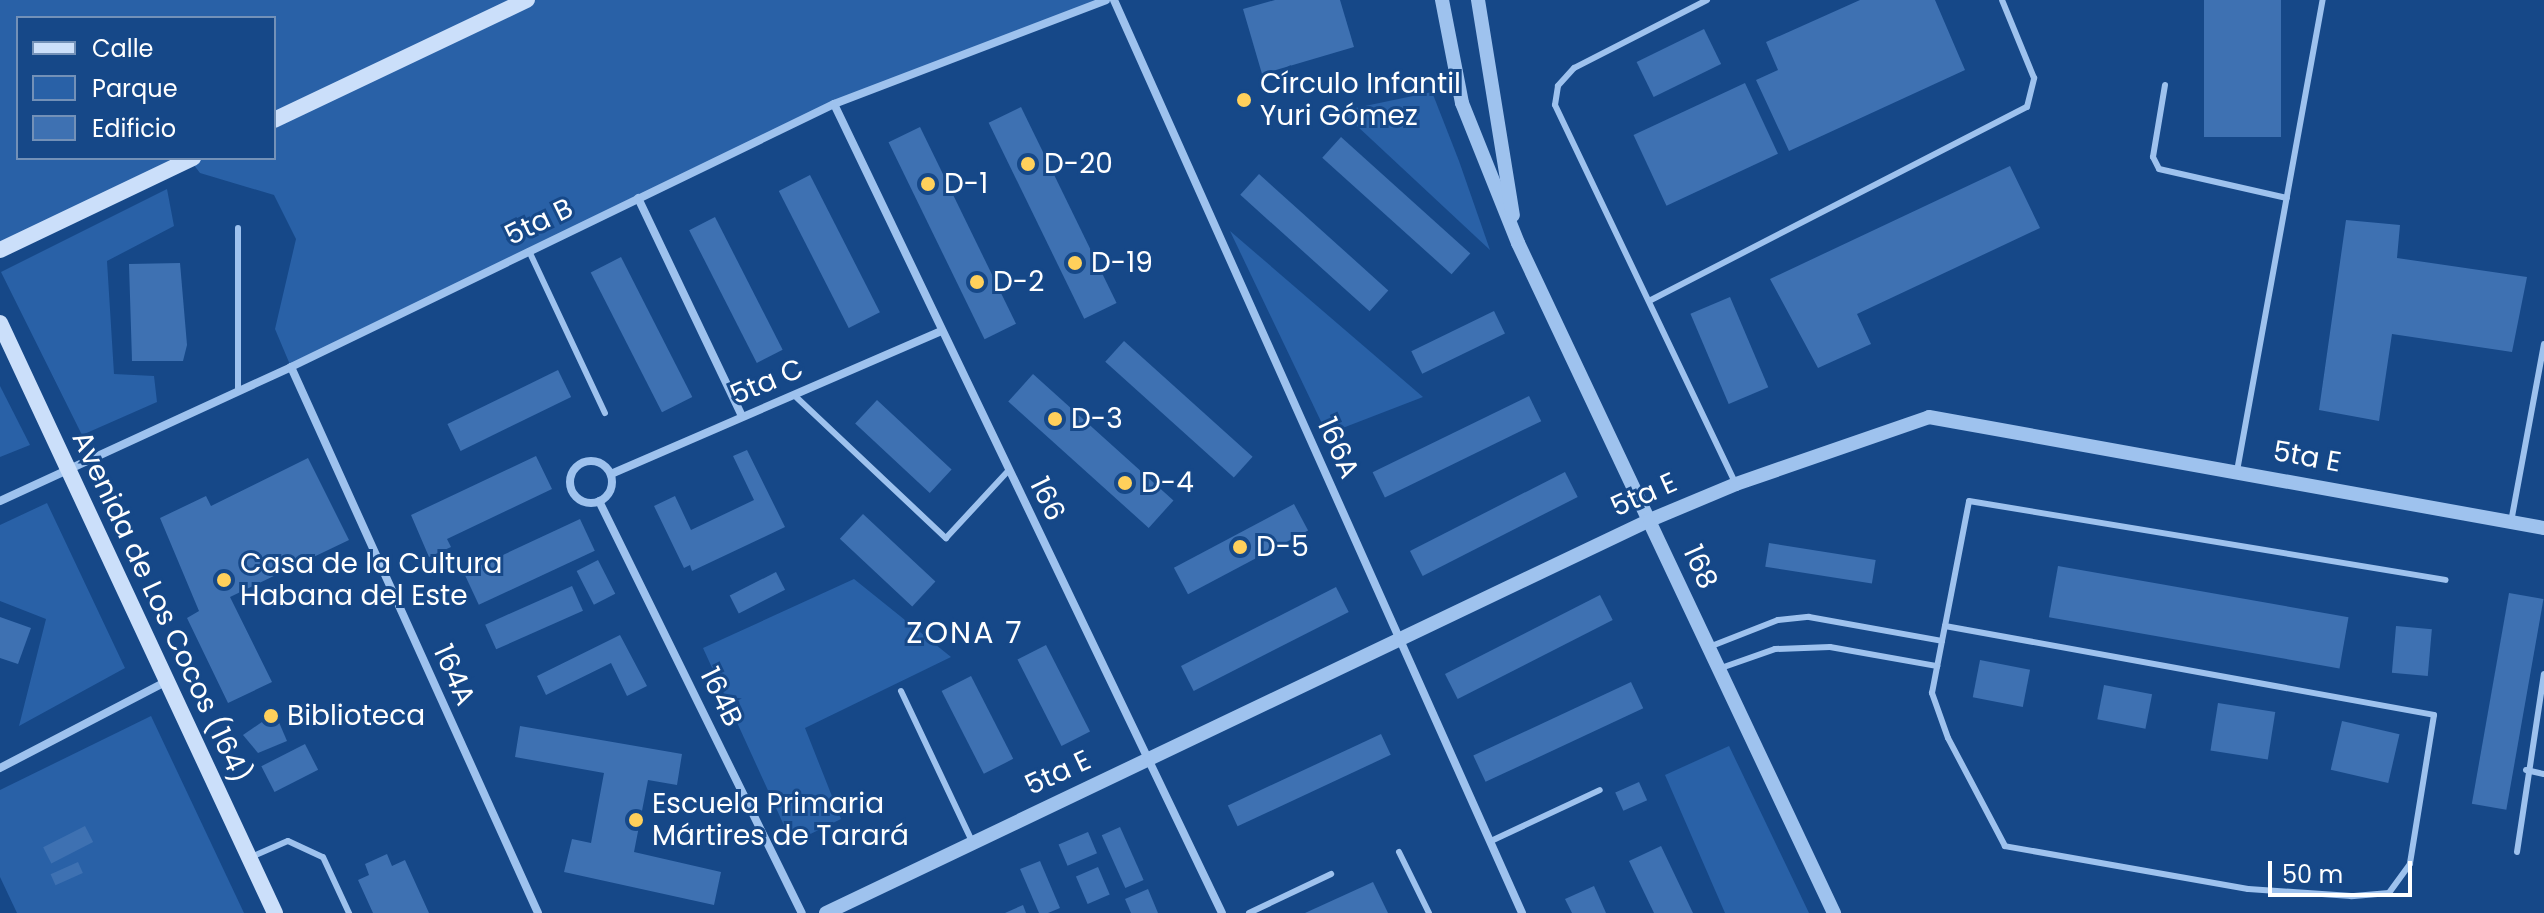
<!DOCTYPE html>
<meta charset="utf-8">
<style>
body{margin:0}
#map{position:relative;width:2544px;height:913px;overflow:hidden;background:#164888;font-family:Poppins,sans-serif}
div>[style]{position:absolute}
.green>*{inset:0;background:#2961a7}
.building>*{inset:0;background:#3e71b2;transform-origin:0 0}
.service>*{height:6px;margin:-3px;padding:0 3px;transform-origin:3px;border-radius:3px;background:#9ec2ee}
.minor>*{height:8px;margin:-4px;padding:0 4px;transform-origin:4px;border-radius:4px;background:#9ec2ee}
.minor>.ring{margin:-4px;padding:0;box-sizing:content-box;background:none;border:8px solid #9ec2ee;border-radius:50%}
.tertiary>*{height:14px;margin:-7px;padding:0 7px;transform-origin:7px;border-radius:7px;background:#9ec2ee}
.secondary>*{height:16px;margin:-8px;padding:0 8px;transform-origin:8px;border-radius:8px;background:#cbdffa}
.dots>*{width:22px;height:22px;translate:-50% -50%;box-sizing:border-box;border:4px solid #164888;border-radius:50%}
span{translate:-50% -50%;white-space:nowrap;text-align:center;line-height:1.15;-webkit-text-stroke:6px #164888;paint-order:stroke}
.poi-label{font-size:28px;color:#fff}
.left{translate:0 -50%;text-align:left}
.street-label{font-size:28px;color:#fff}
.neighbourhood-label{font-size:30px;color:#fff;letter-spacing:2px}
.legend{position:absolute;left:16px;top:16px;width:260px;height:144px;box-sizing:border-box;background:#164888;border:2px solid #7391b8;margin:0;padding:10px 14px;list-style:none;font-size:24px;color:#fff}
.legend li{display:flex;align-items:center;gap:16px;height:40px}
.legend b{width:40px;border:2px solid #7391b8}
.scale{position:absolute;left:2268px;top:861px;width:144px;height:36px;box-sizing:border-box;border:4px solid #fff;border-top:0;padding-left:10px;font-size:24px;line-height:28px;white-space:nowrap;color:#fff;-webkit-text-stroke:6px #164888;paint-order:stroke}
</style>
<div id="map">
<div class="green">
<i style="clip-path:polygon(evenodd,0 0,1106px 0,834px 104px,291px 367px,275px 329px,296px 239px,274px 195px,200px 173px,190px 160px,0 250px,0 0,18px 18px,274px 18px,274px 158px,18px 158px,18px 18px)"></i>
<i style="clip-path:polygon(1432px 92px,1459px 161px,1490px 250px,1341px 111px)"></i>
<i style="clip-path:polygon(167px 189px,174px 226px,107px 261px,114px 374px,154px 376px,157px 402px,82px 435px,1px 272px)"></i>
<i style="clip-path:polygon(1230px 231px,1423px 397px,1327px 434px)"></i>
<i style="clip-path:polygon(0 386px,30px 445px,0 457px)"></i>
<i style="clip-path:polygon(47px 503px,125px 668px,19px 726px,46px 619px,0 601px,0 525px)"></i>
<i style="clip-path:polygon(854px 579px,951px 657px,805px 728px,841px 819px,792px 843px,703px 648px)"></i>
<i style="clip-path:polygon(151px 716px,244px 913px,17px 913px,0 877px,0 790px)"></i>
<i style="clip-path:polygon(1729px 746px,1809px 913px,1725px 913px,1665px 775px)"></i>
</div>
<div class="building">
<i style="clip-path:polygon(1275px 0,1340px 0,1354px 47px,1262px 74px,1243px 9px)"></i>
<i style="clip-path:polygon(1860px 0,1935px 0,1965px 70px,1789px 151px,1756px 80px,1778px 70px,1766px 42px)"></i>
<i style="left:2204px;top:0;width:77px;height:137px"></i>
<i style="left:1704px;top:29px;width:39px;height:75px;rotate:64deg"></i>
<i style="left:1745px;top:83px;width:78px;height:123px;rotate:65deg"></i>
<i style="left:1021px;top:107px;width:218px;height:36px;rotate:64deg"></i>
<i style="left:920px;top:127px;width:219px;height:35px;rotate:64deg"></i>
<i style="left:1341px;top:137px;width:174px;height:28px;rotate:42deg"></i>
<i style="clip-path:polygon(2010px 166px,2040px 228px,1857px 314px,1871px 344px,1818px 368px,1770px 279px)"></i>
<i style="left:1259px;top:174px;width:174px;height:28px;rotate:42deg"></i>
<i style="left:810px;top:175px;width:154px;height:35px;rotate:63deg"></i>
<i style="left:715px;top:217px;width:149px;height:29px;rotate:63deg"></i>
<i style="clip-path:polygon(2346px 220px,2400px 225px,2397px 258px,2527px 277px,2512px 352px,2392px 334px,2379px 421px,2319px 410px)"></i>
<i style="left:621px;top:257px;width:157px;height:34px;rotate:63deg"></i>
<i style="clip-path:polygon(180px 263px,187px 345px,183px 361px,132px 361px,129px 264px)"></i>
<i style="left:1730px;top:297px;width:98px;height:43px;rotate:67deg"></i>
<i style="left:1494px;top:311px;width:25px;height:92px;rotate:64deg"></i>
<i style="left:1124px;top:341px;width:173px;height:28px;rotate:42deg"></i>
<i style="left:558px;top:370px;width:30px;height:123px;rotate:64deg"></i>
<i style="left:1033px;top:374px;width:189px;height:37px;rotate:42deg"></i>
<i style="left:1529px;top:396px;width:28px;height:174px;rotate:64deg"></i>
<i style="left:877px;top:400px;width:102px;height:32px;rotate:43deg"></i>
<i style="clip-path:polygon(747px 450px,785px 527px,692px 571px,690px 565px,684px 568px,654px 506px,675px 496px,691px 530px,754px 500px,733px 456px)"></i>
<i style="clip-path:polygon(536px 456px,552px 489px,447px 539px,451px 547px,429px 557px,411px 515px)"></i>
<i style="clip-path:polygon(308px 458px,349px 540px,230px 597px,272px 682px,228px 703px,187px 618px,199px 611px,160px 518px,206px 496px,211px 506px)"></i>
<i style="left:1565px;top:472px;width:28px;height:174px;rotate:63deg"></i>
<i style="left:1294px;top:504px;width:30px;height:136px;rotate:62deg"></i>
<i style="left:863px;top:514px;width:99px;height:34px;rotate:43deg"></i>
<i style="left:580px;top:519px;width:35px;height:128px;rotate:65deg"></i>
<i style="left:1769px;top:543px;width:108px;height:24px;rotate:9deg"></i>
<i style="left:598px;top:560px;width:38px;height:24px;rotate:63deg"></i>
<i style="left:2058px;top:566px;width:295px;height:52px;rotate:10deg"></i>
<i style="left:776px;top:572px;width:20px;height:52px;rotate:63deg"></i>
<i style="left:572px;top:586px;width:27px;height:95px;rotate:66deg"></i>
<i style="left:1336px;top:587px;width:28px;height:174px;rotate:63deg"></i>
<i style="left:2509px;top:593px;width:35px;height:214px;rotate:10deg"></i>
<i style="left:1600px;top:595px;width:28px;height:174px;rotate:63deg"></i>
<i style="clip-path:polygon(0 617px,31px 628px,18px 664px,0 658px)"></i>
<i style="left:2396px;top:626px;width:36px;height:47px;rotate:5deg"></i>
<i style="clip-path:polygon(620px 635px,647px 686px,627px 696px,611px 663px,546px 695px,537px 676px)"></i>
<i style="left:1046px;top:645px;width:97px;height:32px;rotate:63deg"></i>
<i style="left:1980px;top:660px;width:51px;height:38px;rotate:11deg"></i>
<i style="left:971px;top:676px;width:93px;height:33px;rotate:63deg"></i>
<i style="left:1631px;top:682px;width:29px;height:174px;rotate:65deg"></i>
<i style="left:2104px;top:685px;width:49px;height:35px;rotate:11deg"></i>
<i style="left:2218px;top:703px;width:58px;height:48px;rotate:9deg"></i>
<i style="clip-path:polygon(275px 713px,287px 741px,258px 753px,243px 735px)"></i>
<i style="left:2342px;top:721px;width:59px;height:50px;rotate:13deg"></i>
<i style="clip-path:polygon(520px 726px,682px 754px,677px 785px,648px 780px,634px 852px,721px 872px,714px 905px,564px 872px,572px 839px,591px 843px,604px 773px,515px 757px)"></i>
<i style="left:1381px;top:734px;width:23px;height:169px;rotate:65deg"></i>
<i style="left:305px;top:744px;width:29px;height:49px;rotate:63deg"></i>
<i style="left:1639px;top:782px;width:20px;height:26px;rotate:66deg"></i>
<i style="left:85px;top:826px;width:18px;height:47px;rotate:63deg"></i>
<i style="left:1120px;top:827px;width:58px;height:20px;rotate:66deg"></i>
<i style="left:1088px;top:832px;width:23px;height:32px;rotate:67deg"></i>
<i style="clip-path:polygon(1661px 846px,1693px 913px,1654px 913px,1629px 861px)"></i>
<i style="clip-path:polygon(387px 854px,392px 866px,405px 860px,429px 913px,373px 913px,358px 880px,369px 875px,365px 864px)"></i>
<i style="clip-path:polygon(1040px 861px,1060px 908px,1048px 913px,1039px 913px,1020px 869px)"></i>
<i style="left:78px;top:862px;width:12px;height:30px;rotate:66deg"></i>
<i style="left:1098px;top:867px;width:30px;height:24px;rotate:67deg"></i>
<i style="clip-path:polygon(1373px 882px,1388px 913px,1305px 913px)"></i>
<i style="clip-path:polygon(1594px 886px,1606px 913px,1572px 913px,1565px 899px)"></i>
<i style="clip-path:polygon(1148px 889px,1158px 913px,1131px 913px,1125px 899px)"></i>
<i style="clip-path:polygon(1023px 905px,1026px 913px,1005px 913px)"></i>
</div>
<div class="service">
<i style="left:1707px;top:0;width:149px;rotate:152.9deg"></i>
<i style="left:1574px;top:68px;width:24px;rotate:132deg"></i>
<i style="left:1558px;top:86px;width:19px;rotate:99deg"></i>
<i style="left:1555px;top:105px;width:420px;rotate:64.5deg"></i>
<i style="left:2165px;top:85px;width:73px;rotate:99.5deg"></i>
<i style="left:2153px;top:157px;width:13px;rotate:63deg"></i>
<i style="left:2159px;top:169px;width:131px;rotate:12.8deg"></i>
<i style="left:238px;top:228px;width:163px;rotate:90deg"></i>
<i style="left:529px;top:251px;width:179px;rotate:64.9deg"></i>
<i style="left:1649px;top:301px;width:425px;rotate:-27.2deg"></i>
<i style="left:2027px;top:107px;width:30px;rotate:-76deg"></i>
<i style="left:2034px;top:78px;width:84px;rotate:-112.3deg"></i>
<i style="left:794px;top:395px;width:209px;rotate:43.3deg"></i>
<i style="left:946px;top:538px;width:93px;rotate:-47.2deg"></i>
<i style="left:2237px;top:471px;width:479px;rotate:-79.7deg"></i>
<i style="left:2511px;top:522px;width:181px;rotate:-79.5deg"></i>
<i style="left:1945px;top:626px;width:497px;rotate:10.3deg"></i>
<i style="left:2434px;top:715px;width:151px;rotate:99.2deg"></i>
<i style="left:2410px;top:864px;width:36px;rotate:126deg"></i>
<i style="left:2389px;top:893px;width:38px;rotate:175deg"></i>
<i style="left:2351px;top:896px;width:103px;rotate:-176.1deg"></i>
<i style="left:2248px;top:889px;width:247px;rotate:-170deg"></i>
<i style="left:2005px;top:846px;width:122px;rotate:-117.8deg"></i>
<i style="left:1948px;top:738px;width:48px;rotate:-109.6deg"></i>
<i style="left:1932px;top:693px;width:53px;rotate:-79.1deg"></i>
<i style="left:1942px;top:641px;width:15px;rotate:-79deg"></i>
<i style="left:1945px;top:626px;width:127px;rotate:-79.1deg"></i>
<i style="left:1969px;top:501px;width:483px;rotate:9.4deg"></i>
<i style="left:1709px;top:647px;width:74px;rotate:-21.4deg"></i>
<i style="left:1778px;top:620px;width:31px;rotate:-6deg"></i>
<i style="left:1809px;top:617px;width:135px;rotate:10.2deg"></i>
<i style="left:1721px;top:668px;width:57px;rotate:-19.4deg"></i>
<i style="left:1775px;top:649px;width:55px;rotate:-2.1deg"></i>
<i style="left:1830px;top:647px;width:109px;rotate:10.1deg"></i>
<i style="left:901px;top:691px;width:168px;rotate:64.7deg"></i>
<i style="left:2526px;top:770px;width:18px;rotate:13deg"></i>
<i style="left:1491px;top:841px;width:120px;rotate:-25.1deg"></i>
<i style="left:1399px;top:852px;width:68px;rotate:63.8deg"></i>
<i style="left:2517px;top:852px;width:180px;rotate:-81.4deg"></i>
<i style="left:251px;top:857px;width:40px;rotate:-23.4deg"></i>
<i style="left:288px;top:841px;width:38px;rotate:25deg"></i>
<i style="left:323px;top:857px;width:62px;rotate:65.1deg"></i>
<i style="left:1249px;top:913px;width:91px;rotate:-25.4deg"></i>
</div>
<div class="minor">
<i style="left:1114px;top:0;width:1000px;rotate:65.92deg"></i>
<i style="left:834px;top:104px;width:897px;rotate:64.38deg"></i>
<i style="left:638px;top:198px;width:242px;rotate:64.5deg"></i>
<i style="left:291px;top:367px;width:599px;rotate:65.66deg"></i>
<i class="ring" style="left:570px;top:461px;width:34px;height:34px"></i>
<i style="left:611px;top:474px;width:360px;rotate:-23.4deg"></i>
<i style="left:0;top:501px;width:320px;rotate:-24.7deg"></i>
<i style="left:291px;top:367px;width:603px;rotate:-25.84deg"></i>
<i style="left:834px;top:104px;width:291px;rotate:-20.9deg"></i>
<i style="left:599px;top:501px;width:459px;rotate:63.8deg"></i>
<i style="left:0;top:768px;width:188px;rotate:-27.5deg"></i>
</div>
<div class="tertiary">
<i style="left:1442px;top:0;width:105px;rotate:79deg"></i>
<i style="left:1462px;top:103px;width:151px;rotate:68.2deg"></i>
<i style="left:1518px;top:243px;width:741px;rotate:64.75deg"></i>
<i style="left:1478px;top:0;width:218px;rotate:80.8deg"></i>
<i style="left:826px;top:913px;width:913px;rotate:-25.5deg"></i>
<i style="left:1650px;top:520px;width:93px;rotate:-22.7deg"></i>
<i style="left:1736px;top:484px;width:204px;rotate:-19.1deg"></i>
<i style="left:1929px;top:417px;width:625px;rotate:10.23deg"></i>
</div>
<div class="secondary">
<i style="left:274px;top:120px;width:280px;rotate:-25.4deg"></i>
<i style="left:0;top:250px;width:214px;rotate:-25.5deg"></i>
<i style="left:0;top:323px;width:651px;rotate:65.01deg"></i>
</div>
<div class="dots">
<i style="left:1244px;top:100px;background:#ffd05b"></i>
<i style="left:1028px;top:164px;background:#ffd05b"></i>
<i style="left:928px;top:184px;background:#ffd05b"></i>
<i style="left:1075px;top:263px;background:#ffd05b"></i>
<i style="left:977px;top:282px;background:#ffd05b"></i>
<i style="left:1055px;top:419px;background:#ffd05b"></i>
<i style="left:1125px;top:483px;background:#ffd05b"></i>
<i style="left:1240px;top:547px;background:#ffd05b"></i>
<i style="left:224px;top:580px;background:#ffd05b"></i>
<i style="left:271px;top:716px;background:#ffd05b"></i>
<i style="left:636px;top:820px;background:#ffd05b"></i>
</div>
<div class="poi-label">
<span class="left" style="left:1260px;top:100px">Círculo Infantil<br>Yuri Gómez</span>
<span class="left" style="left:1044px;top:164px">D-20</span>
<span class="left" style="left:944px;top:184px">D-1</span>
<span class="left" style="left:1091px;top:263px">D-19</span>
<span class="left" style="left:993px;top:282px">D-2</span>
<span class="left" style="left:1071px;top:419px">D-3</span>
<span class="left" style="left:1141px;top:483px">D-4</span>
<span class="left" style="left:1256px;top:547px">D-5</span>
<span class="left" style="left:240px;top:580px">Casa de la Cultura<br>Habana del Este</span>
<span class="left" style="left:287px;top:716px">Biblioteca</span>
<span class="left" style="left:652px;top:820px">Escuela Primaria<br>Mártires de Tarará</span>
</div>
<div class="street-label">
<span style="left:539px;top:222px;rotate:-26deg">5ta B</span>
<span style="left:767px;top:382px;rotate:-23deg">5ta C</span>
<span style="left:1338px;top:448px;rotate:66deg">166A</span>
<span style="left:2307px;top:457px;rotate:10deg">5ta E</span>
<span style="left:1644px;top:495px;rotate:-24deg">5ta E</span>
<span style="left:1047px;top:499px;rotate:64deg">166</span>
<span style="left:1700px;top:567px;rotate:66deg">168</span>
<span style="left:161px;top:607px;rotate:65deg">Avenida de Los Cocos (164)</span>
<span style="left:454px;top:675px;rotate:66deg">164A</span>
<span style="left:721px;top:697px;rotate:64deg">164B</span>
<span style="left:1058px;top:773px;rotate:-25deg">5ta E</span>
</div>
<div class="neighbourhood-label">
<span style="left:965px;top:633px">ZONA 7</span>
</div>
<ul class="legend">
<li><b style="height:10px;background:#cbdffa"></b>Calle</li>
<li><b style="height:22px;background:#2961a7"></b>Parque</li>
<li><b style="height:22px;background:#3e71b2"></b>Edificio</li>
</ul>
<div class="scale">50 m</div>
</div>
